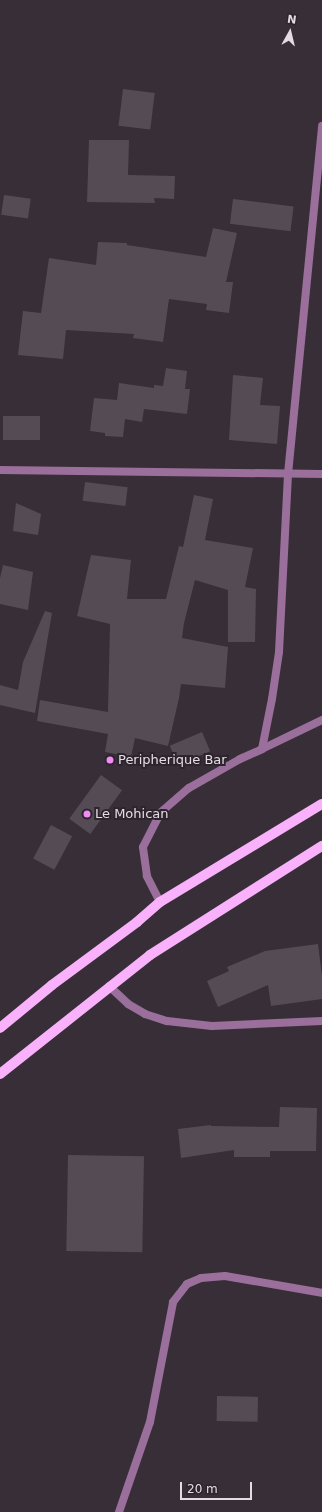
<!DOCTYPE html>
<style>
body{margin:0}
#map{position:relative;width:322px;height:1512px;overflow:hidden;background:#372e37;font-family:"DejaVu Sans",sans-serif}
div>[style]{position:absolute}
.building>*{inset:0;background:#554b55;transform-origin:0 0}
.minor>*{height:8px;margin:-4px;padding:0 4px;transform-origin:4px;border-radius:4px;background:#9a6f9b}
.primary>*{height:10px;margin:-5px;padding:0 5px;transform-origin:5px;border-radius:5px;background:#f9b1fb}
.dots>*{width:11px;height:11px;translate:-50% -50%;box-sizing:border-box;border:2px solid #2d242d;border-radius:50%}
span{translate:-50% -50%;white-space:nowrap;text-align:center;line-height:1.15;-webkit-text-stroke:4px #2d242d;paint-order:stroke}
.poi-label{font-size:13px;color:#e3dde3}
.left{translate:0 -50%;text-align:left}
.north{position:absolute;left:270px;top:12px;width:40px;height:40px;-webkit-text-stroke:3px #2d242d;paint-order:stroke;rotate:8deg;font-size:11px;font-weight:700;line-height:16px;text-align:center;color:#e3dde3}
.north::after{content:'';display:block;margin:auto;width:14px;height:18px;background:#e3dde3;clip-path:polygon(50% 0,100% 100%,50% 72%,0 100%)}
.scale{position:absolute;left:180px;top:1482px;width:72px;height:18px;box-sizing:border-box;border:2px solid #e3dde3;border-top:0;padding-left:5px;font-size:12px;line-height:14px;white-space:nowrap;color:#e3dde3;-webkit-text-stroke:3px #2d242d;paint-order:stroke}
</style>
<div id="map">
<div class="building">
<i style="left:123px;top:89px;width:32px;height:37px;rotate:7deg"></i>
<i style="clip-path:polygon(89px 140px,129px 140px,128px 175px,175px 176px,174px 199px,154px 198px,155px 203px,87px 202px)"></i>
<i style="left:4px;top:195px;width:27px;height:20px;rotate:8deg"></i>
<i style="left:233px;top:199px;width:61px;height:25px;rotate:7deg"></i>
<i style="clip-path:polygon(213px 228px,237px 233px,226px 282px,233px 282px,229px 313px,206px 310px,207px 304px,169px 299px,163px 342px,133px 338px,134px 334px,66px 330px,63px 359px,18px 355px,23px 311px,41px 313px,49px 258px,96px 265px,98px 242px,127px 243px,127px 245px,206px 257px)"></i>
<i style="clip-path:polygon(166px 368px,187px 371px,185px 389px,190px 389px,187px 414px,144px 409px,142px 422px,125px 419px,123px 437px,105px 436px,105px 433px,90px 431px,94px 398px,117px 400px,119px 383px,154px 388px,154px 385px,163px 386px)"></i>
<i style="clip-path:polygon(233px 375px,263px 378px,260px 405px,280px 406px,277px 444px,229px 440px)"></i>
<i style="left:3px;top:416px;width:37px;height:24px"></i>
<i style="left:85px;top:482px;width:43px;height:19px;rotate:7deg"></i>
<i style="clip-path:polygon(194px 495px,213px 499px,205px 540px,253px 548px,245px 587px,256px 589px,255px 642px,228px 642px,228px 590px,195px 580px,184px 623px,182px 638px,228px 647px,225px 688px,181px 684px,179px 698px,168px 746px,135px 738px,131px 757px,105px 752px,108px 734px,37px 721px,40px 700px,108px 712px,110px 624px,77px 616px,91px 555px,131px 560px,127px 599px,166px 599px,179px 546px,183px 547px)"></i>
<i style="clip-path:polygon(16px 503px,41px 514px,38px 535px,13px 531px)"></i>
<i style="clip-path:polygon(3px 565px,33px 572px,28px 610px,0 604px,0 578px)"></i>
<i style="clip-path:polygon(45px 611px,52px 613px,35px 713px,0 705px,0 685px,18px 690px,23px 662px)"></i>
<i style="left:202px;top:732px;width:21px;height:35px;rotate:67deg"></i>
<i style="left:101px;top:775px;width:26px;height:54px;rotate:36deg"></i>
<i style="left:51px;top:825px;width:24px;height:38px;rotate:28deg"></i>
<i style="clip-path:polygon(318px 944px,322px 976px,322px 999px,271px 1006px,268px 985px,218px 1007px,207px 981px,229px 971px,227px 967px,265px 951px)"></i>
<i style="clip-path:polygon(280px 1107px,317px 1108px,316px 1151px,270px 1151px,270px 1157px,234px 1157px,234px 1150px,181px 1158px,178px 1129px,211px 1125px,211px 1126px,279px 1127px)"></i>
<i style="left:68px;top:1155px;width:76px;height:96px;rotate:1deg"></i>
<i style="left:217px;top:1396px;width:41px;height:25px;rotate:1deg"></i>
</div>
<div class="minor">
<i style="left:0;top:470px;width:322px;rotate:0.7deg"></i>
<i style="left:262px;top:749px;width:67px;rotate:-25.8deg"></i>
<i style="left:160px;top:902px;width:29px;rotate:-117deg"></i>
<i style="left:147px;top:876px;width:29px;rotate:-98deg"></i>
<i style="left:143px;top:847px;width:38px;rotate:-63deg"></i>
<i style="left:160px;top:813px;width:38px;rotate:-41deg"></i>
<i style="left:189px;top:788px;width:59px;rotate:-29.6deg"></i>
<i style="left:240px;top:759px;width:24px;rotate:-24deg"></i>
<i style="left:262px;top:749px;width:51px;rotate:-78.7deg"></i>
<i style="left:272px;top:699px;width:48px;rotate:-81.5deg"></i>
<i style="left:279px;top:652px;width:178px;rotate:-87.1deg"></i>
<i style="left:288px;top:474px;width:350px;rotate:-84.4deg"></i>
<i style="left:109px;top:986px;width:26px;rotate:43deg"></i>
<i style="left:128px;top:1004px;width:20px;rotate:30deg"></i>
<i style="left:145px;top:1014px;width:23px;rotate:18deg"></i>
<i style="left:167px;top:1021px;width:45px;rotate:6.3deg"></i>
<i style="left:212px;top:1026px;width:110px;rotate:-2.6deg"></i>
<i style="left:119px;top:1512px;width:95px;rotate:-71deg"></i>
<i style="left:150px;top:1422px;width:122px;rotate:-79.1deg"></i>
<i style="left:173px;top:1302px;width:23px;rotate:-52deg"></i>
<i style="left:187px;top:1284px;width:15px;rotate:-23deg"></i>
<i style="left:201px;top:1278px;width:24px;rotate:-5deg"></i>
<i style="left:225px;top:1276px;width:98px;rotate:9.9deg"></i>
</div>
<div class="primary">
<i style="left:0;top:1028px;width:67px;rotate:-39.6deg"></i>
<i style="left:52px;top:985px;width:106px;rotate:-36.5deg"></i>
<i style="left:137px;top:922px;width:30px;rotate:-41deg"></i>
<i style="left:160px;top:902px;width:189px;rotate:-31.2deg"></i>
<i style="left:0;top:1074px;width:191px;rotate:-38.4deg"></i>
<i style="left:150px;top:955px;width:204px;rotate:-32.4deg"></i>
</div>
<div class="dots">
<i style="left:110px;top:760px;background:#f18bf5"></i>
<i style="left:87px;top:814px;background:#f18bf5"></i>
</div>
<div class="poi-label">
<span class="left" style="left:118px;top:760px">Peripherique Bar</span>
<span class="left" style="left:95px;top:814px">Le Mohican</span>
</div>
<div class="north">N</div>
<div class="scale">20 m</div>
</div>
